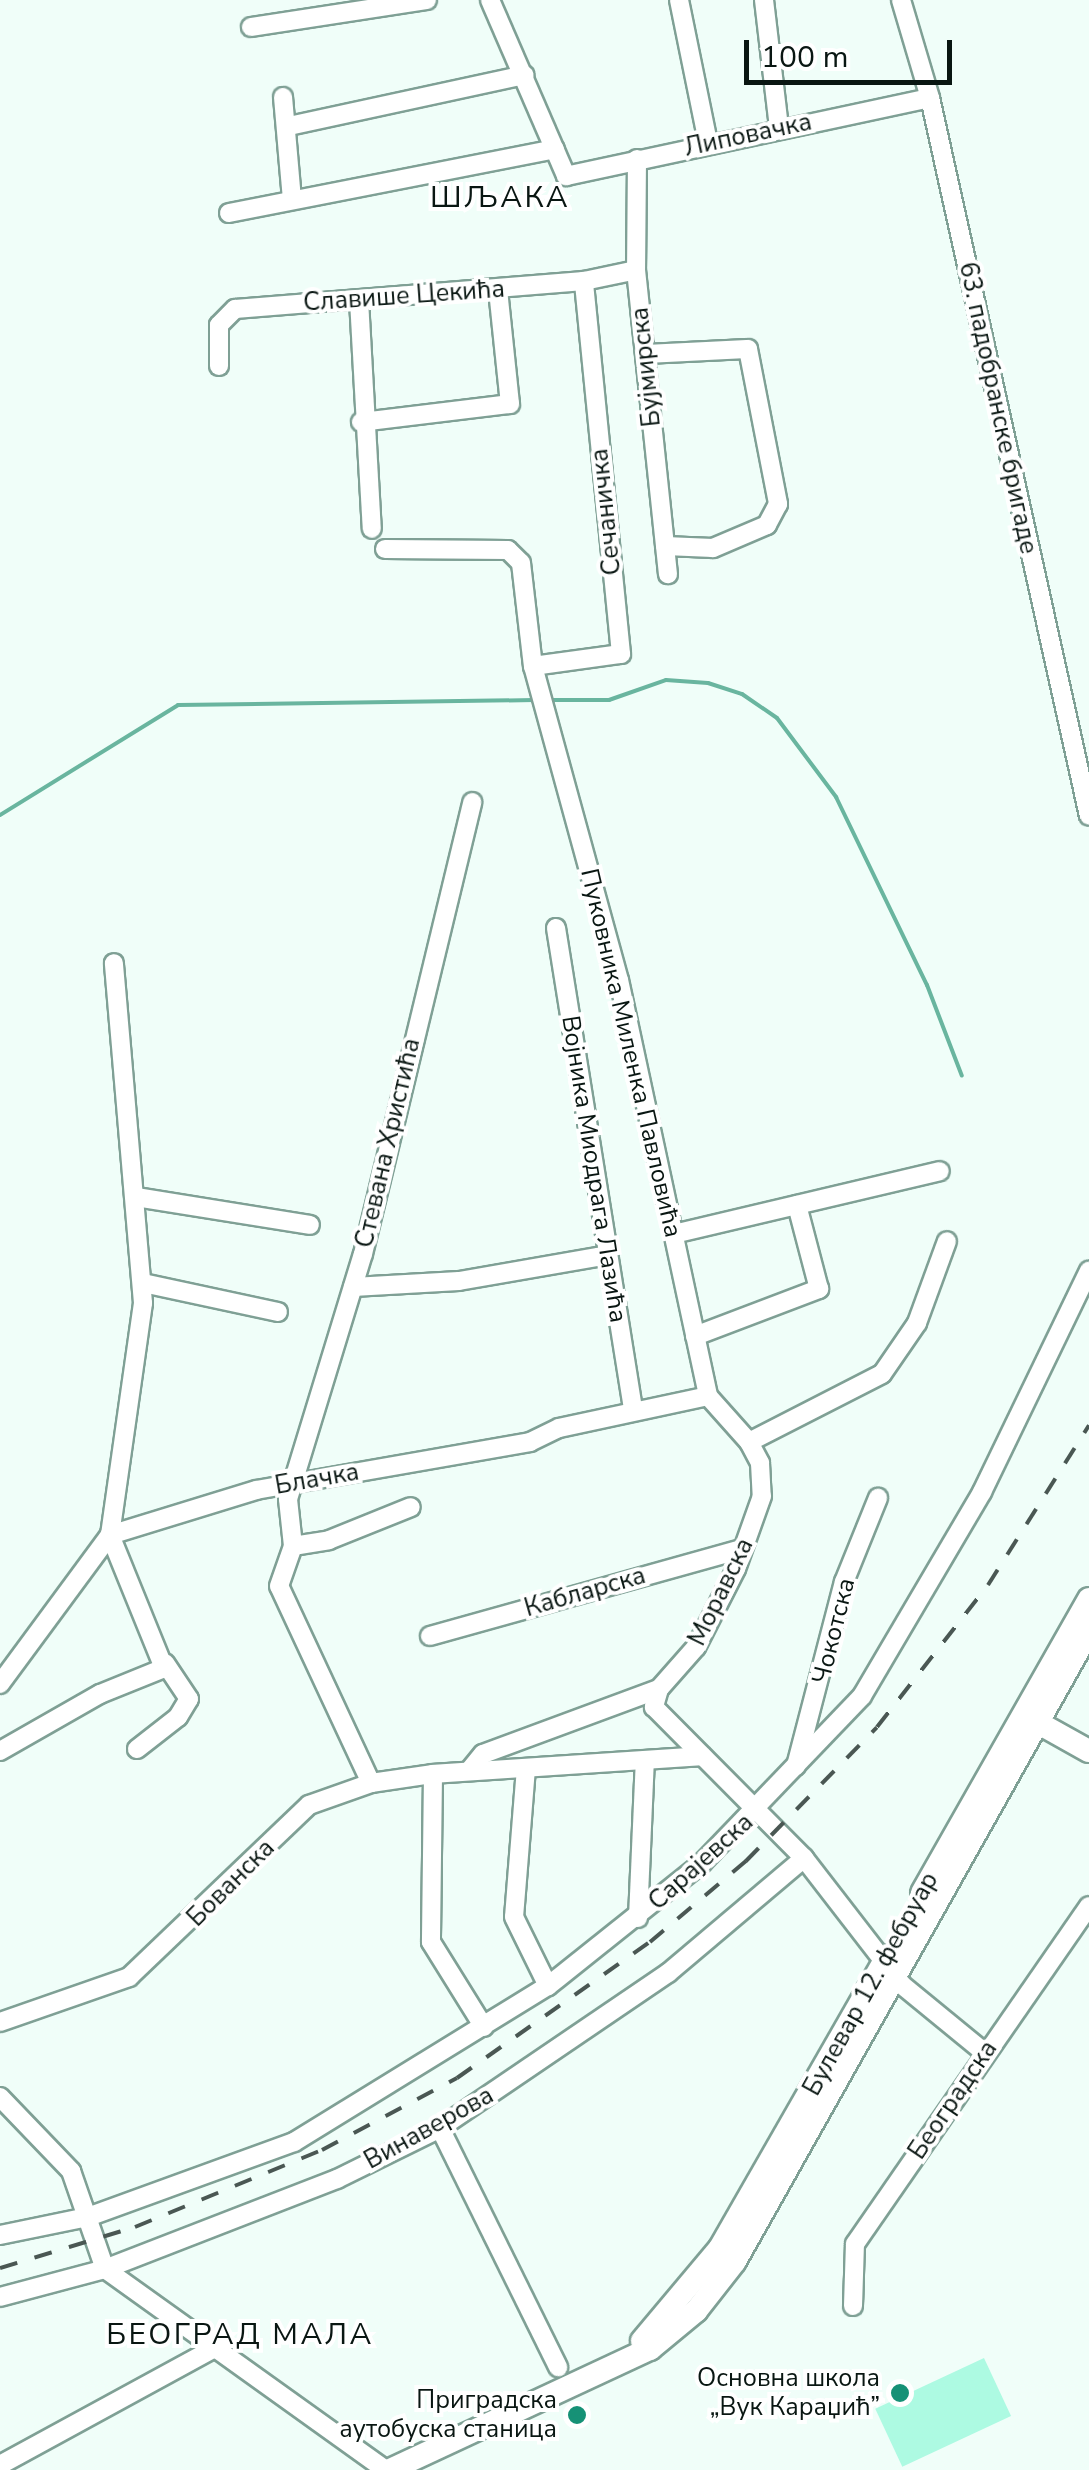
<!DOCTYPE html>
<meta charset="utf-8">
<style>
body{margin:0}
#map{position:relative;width:1089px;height:2470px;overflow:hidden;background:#f0fef9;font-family:"Nunito Sans",sans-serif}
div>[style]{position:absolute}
.green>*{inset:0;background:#adfae2;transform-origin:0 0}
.stream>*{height:4px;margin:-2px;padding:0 2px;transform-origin:2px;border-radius:2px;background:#69b59f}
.roads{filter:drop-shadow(2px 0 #7fa095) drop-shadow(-2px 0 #7fa095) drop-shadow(0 2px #7fa095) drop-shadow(0 -2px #7fa095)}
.minor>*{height:18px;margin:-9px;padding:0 9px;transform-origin:9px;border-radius:9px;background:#fff}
.major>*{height:22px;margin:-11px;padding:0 11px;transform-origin:11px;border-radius:11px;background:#fff}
.rail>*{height:4px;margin-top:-2px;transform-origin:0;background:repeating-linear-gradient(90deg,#4a5753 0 18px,transparent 0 36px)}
.dots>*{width:28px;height:28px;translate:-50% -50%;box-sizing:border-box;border:5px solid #fff;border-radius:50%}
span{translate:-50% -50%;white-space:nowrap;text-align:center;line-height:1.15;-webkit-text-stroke:8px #fff;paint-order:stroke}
.street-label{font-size:25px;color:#091612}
.poi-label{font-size:25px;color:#091612}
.right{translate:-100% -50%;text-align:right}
.quarter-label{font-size:30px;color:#091612;letter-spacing:2.5px}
.scale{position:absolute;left:744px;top:40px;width:208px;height:45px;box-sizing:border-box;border:5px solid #091612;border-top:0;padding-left:12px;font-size:30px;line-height:35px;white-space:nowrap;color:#091612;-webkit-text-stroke:8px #fff;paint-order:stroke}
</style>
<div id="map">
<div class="green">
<i style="left:984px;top:2358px;width:64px;height:120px;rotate:65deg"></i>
</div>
<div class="stream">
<i style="left:549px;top:700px;width:60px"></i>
<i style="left:609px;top:700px;width:60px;rotate:-19.3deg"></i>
<i style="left:666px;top:680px;width:42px;rotate:4.1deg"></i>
<i style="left:708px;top:683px;width:36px;rotate:18deg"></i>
<i style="left:742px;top:694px;width:42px;rotate:34.4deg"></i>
<i style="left:777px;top:718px;width:99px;rotate:53.2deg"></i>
<i style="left:836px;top:797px;width:209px;rotate:64.2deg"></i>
<i style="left:927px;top:985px;width:97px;rotate:69deg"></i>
<i style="left:0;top:815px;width:209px;rotate:-31.7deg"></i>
<i style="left:178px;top:705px;width:356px;rotate:-0.8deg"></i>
</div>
<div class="roads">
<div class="minor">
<i style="left:490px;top:0;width:192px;rotate:66.6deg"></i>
<i style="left:566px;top:176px;width:372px;rotate:-12.1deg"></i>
<i style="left:679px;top:0;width:146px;rotate:78.5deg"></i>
<i style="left:764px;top:0;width:129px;rotate:83.3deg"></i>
<i style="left:901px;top:0;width:102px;rotate:73.5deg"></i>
<i style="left:930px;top:98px;width:735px;rotate:77.51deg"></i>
<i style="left:251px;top:27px;width:178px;rotate:-8.7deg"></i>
<i style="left:283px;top:97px;width:103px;rotate:85deg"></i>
<i style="left:289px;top:126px;width:241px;rotate:-12.2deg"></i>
<i style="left:637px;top:159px;width:111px;rotate:90.5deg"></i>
<i style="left:636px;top:270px;width:306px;rotate:84deg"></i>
<i style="left:229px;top:213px;width:332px;rotate:-11.1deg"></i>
<i style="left:359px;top:300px;width:229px;rotate:86.8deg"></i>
<i style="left:645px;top:354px;width:103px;rotate:-2.8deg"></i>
<i style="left:748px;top:349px;width:158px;rotate:79deg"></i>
<i style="left:778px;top:504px;width:24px;rotate:118deg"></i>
<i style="left:767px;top:525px;width:59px;rotate:156.9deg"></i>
<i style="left:713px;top:548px;width:48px;rotate:-177.6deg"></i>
<i style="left:219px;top:366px;width:41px;rotate:-90deg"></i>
<i style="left:219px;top:325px;width:23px;rotate:-45deg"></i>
<i style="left:235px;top:309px;width:350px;rotate:-4.6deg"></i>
<i style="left:584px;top:281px;width:53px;rotate:-11.9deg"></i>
<i style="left:361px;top:422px;width:150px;rotate:-6.9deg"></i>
<i style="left:510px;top:404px;width:116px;rotate:-96deg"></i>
<i style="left:385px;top:549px;width:123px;rotate:0.5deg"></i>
<i style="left:508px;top:550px;width:18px;rotate:45deg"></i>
<i style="left:521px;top:563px;width:104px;rotate:83.4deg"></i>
<i style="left:533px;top:666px;width:326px;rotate:74.7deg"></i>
<i style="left:619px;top:980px;width:425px;rotate:77.9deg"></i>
<i style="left:533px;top:666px;width:89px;rotate:-7.8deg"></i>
<i style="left:621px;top:654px;width:375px;rotate:-95.7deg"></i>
<i style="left:556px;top:928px;width:488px;rotate:80.9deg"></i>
<i style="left:136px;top:1197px;width:176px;rotate:9.1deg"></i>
<i style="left:674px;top:1234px;width:273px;rotate:-13.3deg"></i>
<i style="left:143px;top:1283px;width:138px;rotate:12.1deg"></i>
<i style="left:353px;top:1287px;width:106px;rotate:-3.2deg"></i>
<i style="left:459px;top:1281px;width:151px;rotate:-9.9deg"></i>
<i style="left:695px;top:1336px;width:133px;rotate:-20.8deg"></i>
<i style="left:819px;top:1289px;width:87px;rotate:-104.7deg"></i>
<i style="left:708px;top:1396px;width:62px;rotate:48.3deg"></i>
<i style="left:749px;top:1442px;width:24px;rotate:62deg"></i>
<i style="left:760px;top:1463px;width:33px;rotate:87deg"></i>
<i style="left:762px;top:1496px;width:77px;rotate:109.6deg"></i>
<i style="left:736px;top:1569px;width:88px;rotate:117.1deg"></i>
<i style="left:696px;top:1647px;width:56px;rotate:131.4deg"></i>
<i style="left:659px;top:1689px;width:19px;rotate:106deg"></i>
<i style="left:654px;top:1707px;width:213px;rotate:45.2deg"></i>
<i style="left:804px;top:1858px;width:160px;rotate:52.3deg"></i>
<i style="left:902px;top:1985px;width:107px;rotate:39.3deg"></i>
<i style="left:749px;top:1442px;width:149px;rotate:-27.1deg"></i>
<i style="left:882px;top:1374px;width:62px;rotate:-55.5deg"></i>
<i style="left:917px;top:1323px;width:87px;rotate:-69.9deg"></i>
<i style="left:110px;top:1535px;width:234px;rotate:-81.9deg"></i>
<i style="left:143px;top:1303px;width:341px;rotate:-94.9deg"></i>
<i style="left:293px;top:1546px;width:36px;rotate:-9deg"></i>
<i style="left:329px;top:1540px;width:88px;rotate:-21.9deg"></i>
<i style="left:430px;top:1636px;width:323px;rotate:-15.6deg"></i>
<i style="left:0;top:1684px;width:185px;rotate:-53.6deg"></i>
<i style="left:110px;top:1535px;width:153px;rotate:-17.1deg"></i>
<i style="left:256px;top:1490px;width:278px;rotate:-9.9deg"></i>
<i style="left:530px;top:1442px;width:32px;rotate:-26deg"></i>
<i style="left:559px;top:1428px;width:152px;rotate:-12.1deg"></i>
<i style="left:137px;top:1749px;width:52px;rotate:-38deg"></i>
<i style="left:178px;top:1717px;width:21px;rotate:-59deg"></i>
<i style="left:189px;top:1699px;width:43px;rotate:-123.7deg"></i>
<i style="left:0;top:1751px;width:115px;rotate:-29.7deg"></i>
<i style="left:100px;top:1694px;width:69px;rotate:-22.1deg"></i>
<i style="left:164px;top:1668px;width:144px;rotate:-112.1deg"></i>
<i style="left:796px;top:1766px;width:190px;rotate:-75.4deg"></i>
<i style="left:844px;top:1582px;width:91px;rotate:-68deg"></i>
<i style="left:526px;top:1768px;width:149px;rotate:94.6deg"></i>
<i style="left:514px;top:1917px;width:77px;rotate:63.8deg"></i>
<i style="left:469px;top:1771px;width:22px;rotate:-51deg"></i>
<i style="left:483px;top:1754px;width:188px;rotate:-20.3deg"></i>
<i style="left:433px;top:1774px;width:168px;rotate:90.7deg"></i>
<i style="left:431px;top:1942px;width:100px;rotate:58.1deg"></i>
<i style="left:371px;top:1783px;width:217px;rotate:-115deg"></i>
<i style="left:279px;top:1586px;width:42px;rotate:-70.7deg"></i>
<i style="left:293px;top:1546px;width:47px;rotate:-96.1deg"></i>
<i style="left:288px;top:1499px;width:256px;rotate:-73deg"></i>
<i style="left:363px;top:1254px;width:465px;rotate:-76.4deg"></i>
<i style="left:638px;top:1918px;width:158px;rotate:-87.5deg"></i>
<i style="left:0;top:2022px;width:137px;rotate:-19.2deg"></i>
<i style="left:129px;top:1977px;width:249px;rotate:-43.7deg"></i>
<i style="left:309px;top:1805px;width:66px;rotate:-19.5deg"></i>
<i style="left:371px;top:1783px;width:63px;rotate:-8.3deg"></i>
<i style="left:433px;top:1774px;width:270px;rotate:-3.8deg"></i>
<i style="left:0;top:2097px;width:103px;rotate:46.2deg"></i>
<i style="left:71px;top:2171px;width:104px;rotate:70.9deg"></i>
<i style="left:105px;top:2269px;width:345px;rotate:35.6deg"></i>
<i style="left:440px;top:2128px;width:267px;rotate:63.7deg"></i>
<i style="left:0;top:2235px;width:90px;rotate:-11.6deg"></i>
<i style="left:88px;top:2217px;width:219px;rotate:-20deg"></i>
<i style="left:294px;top:2142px;width:298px;rotate:-31.6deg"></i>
<i style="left:548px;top:1986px;width:197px;rotate:-38.6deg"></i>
<i style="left:702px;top:1863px;width:231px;rotate:-46.2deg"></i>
<i style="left:862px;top:1696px;width:237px;rotate:-59.5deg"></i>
<i style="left:982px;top:1492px;width:246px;rotate:-64.2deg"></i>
<i style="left:0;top:2297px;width:109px;rotate:-14.9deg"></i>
<i style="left:105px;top:2269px;width:249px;rotate:-21.2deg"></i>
<i style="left:337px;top:2179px;width:115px;rotate:-26.3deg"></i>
<i style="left:440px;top:2128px;width:276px;rotate:-34.2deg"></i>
<i style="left:668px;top:1973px;width:178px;rotate:-40.2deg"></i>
<i style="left:853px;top:2306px;width:62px;rotate:-88.2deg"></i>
<i style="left:855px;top:2244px;width:411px;rotate:-55.3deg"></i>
<i style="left:0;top:2465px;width:251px;rotate:-28.6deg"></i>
</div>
<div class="major">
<i style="left:1026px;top:1716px;width:72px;rotate:29.1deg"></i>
<i style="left:922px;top:1893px;width:338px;rotate:-60.4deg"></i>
<i style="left:642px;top:2341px;width:121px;rotate:-50deg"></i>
<i style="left:720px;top:2248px;width:336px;rotate:-60.2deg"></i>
<i style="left:390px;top:2470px;width:287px;rotate:-25deg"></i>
<i style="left:650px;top:2349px;width:60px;rotate:-39.6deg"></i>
<i style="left:696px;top:2311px;width:63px;rotate:-52deg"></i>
<i style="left:735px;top:2261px;width:723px;rotate:-60.67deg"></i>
</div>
</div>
<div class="rail">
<i style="left:0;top:2268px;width:141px;rotate:-16.9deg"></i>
<i style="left:135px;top:2227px;width:202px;rotate:-22.4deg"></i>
<i style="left:322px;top:2150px;width:153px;rotate:-28.1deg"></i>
<i style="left:457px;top:2078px;width:236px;rotate:-35.2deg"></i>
<i style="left:650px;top:1942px;width:126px;rotate:-40.2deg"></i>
<i style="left:746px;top:1861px;width:187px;rotate:-45.6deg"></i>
<i style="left:877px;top:1727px;width:180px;rotate:-52deg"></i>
<i style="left:988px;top:1585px;width:189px;rotate:-57.7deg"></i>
</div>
<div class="dots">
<i style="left:900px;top:2393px;background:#169176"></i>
<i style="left:577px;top:2415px;background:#169176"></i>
</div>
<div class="street-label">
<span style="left:748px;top:135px;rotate:-12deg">Липовачка</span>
<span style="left:404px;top:296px;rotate:-4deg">Славише Цекића</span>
<span style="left:646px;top:367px;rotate:-96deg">Бујмирска</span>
<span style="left:998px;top:408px;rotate:78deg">63. падобранске бригаде</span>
<span style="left:606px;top:512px;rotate:-96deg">Сечаничка</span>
<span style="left:631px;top:1053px;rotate:77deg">Пуковника Миленка Павловића</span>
<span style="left:388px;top:1143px;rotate:-77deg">Стевана Христића</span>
<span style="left:594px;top:1169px;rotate:81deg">Војника Миодрага Лазића</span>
<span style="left:317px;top:1479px;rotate:-10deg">Блачка</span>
<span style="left:585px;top:1592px;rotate:-16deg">Кабларска</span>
<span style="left:721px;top:1592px;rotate:-64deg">Моравска</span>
<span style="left:834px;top:1631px;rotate:-76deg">Чокотска</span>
<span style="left:701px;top:1862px;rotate:-42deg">Сарајевска</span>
<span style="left:231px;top:1883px;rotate:-45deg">Бованска</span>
<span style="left:871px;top:1984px;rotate:-61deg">Булевар 12. фебруар</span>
<span style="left:953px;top:2100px;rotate:-56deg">Београдска</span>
<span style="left:429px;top:2128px;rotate:-29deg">Винаверова</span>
</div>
<div class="poi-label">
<span class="right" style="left:880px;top:2393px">Основна школа<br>„Вук Караџић”</span>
<span class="right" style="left:557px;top:2415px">Приградска<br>аутобуска станица</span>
</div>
<div class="quarter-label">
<span style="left:500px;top:198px">ШЉАКА</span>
<span style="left:240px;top:2335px">БЕОГРАД МАЛА</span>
</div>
<div class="scale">100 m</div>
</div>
